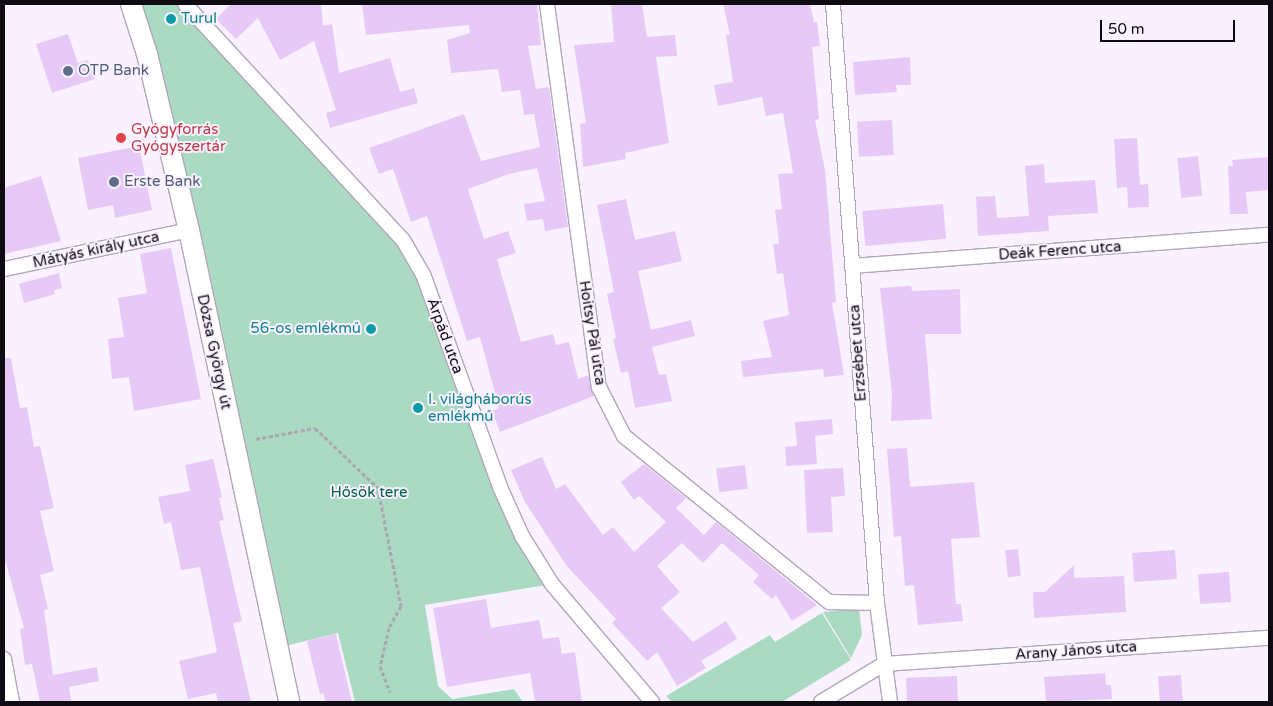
<!DOCTYPE html>
<meta charset="utf-8">
<style>
body{margin:0}
#map{position:relative;width:1273px;height:706px;overflow:hidden;background:#f9f1ff;font-family:"Varela Round",sans-serif}
div>[style]{position:absolute}
.green>*{inset:0;background:#aadac2}
.building>*{inset:0;background:#e7c9f8;transform-origin:0 0}
.path>*{height:3px;margin-top:-1.5px;transform-origin:0;background:repeating-linear-gradient(90deg,#ada6b2 0 4px,transparent 0 6.5px)}
.roads{filter:drop-shadow(1px 0 #b2a5ba) drop-shadow(-1px 0 #b2a5ba) drop-shadow(0 1px #b2a5ba) drop-shadow(0 -1px #b2a5ba)}
.minor>*{height:14px;margin:-7px;padding:0 7px;transform-origin:7px;border-radius:7px;background:#fff}
.secondary>*{height:20px;margin:-10px;padding:0 10px;transform-origin:10px;border-radius:10px;background:#fff}
.dots>*{width:14px;height:14px;translate:-50% -50%;box-sizing:border-box;border:2px solid #f9f1ff;border-radius:50%}
span{translate:-50% -50%;white-space:nowrap;text-align:center;line-height:1.15;-webkit-text-stroke:4px #f9f1ff;paint-order:stroke}
.culture-label{font-size:15px;color:#0d838f}
.left{translate:0 -50%;text-align:left}
.right{translate:-100% -50%;text-align:right}
.service-label{font-size:15px;color:#4e5e75}
.health-label{font-size:15px;color:#be3a42}
.street-label{font-size:15px;color:#0f0b12}
.park-label{font-size:15px;color:#006244}
.frame{position:absolute;inset:0;border:5px solid #0f0b12;pointer-events:none}
.scale{position:absolute;left:1100px;top:20px;width:135px;height:22px;box-sizing:border-box;border:2px solid #0f0b12;border-top:0;padding-left:6px;font-size:15px;line-height:18px;white-space:nowrap;color:#0f0b12;-webkit-text-stroke:4px #f9f1ff;paint-order:stroke}
</style>
<div id="map">
<div class="green">
<i style="clip-path:polygon(126px 4px,185px 4px,403px 240px,500px 487px,552px 584px,425px 605px,438px 686px,452px 699px,514px 689px,523px 702px,355px 702px,338px 633px,277px 648px)"></i>
<i style="clip-path:polygon(859px 608px,862px 635px,851px 658px,823px 612px)"></i>
<i style="clip-path:polygon(822px 613px,851px 660px,782px 702px,672px 702px,666px 696px,770px 635px,775px 642px)"></i>
</div>
<div class="building">
<i style="clip-path:polygon(231px 4px,321px 4px,323px 26px,332px 24px,339px 73px,390px 58px,400px 92px,414px 88px,418px 103px,330px 128px,326px 113px,336px 110px,314px 41px,280px 60px,258px 18px,236px 39px,216px 19px)"></i>
<i style="clip-path:polygon(362px 4px,537px 4px,541px 45px,528px 46px,536px 89px,549px 87px,568px 227px,545px 231px,543px 219px,527px 221px,524px 204px,545px 201px,537px 168px,509px 174px,468px 189px,484px 239px,508px 231px,516px 253px,497px 259px,521px 342px,553px 334px,556px 345px,569px 342px,578px 379px,589px 375px,594px 396px,500px 432px,492px 411px,499px 408px,480px 337px,467px 341px,427px 216px,411px 222px,393px 169px,379px 174px,369px 148px,464px 114px,481px 161px,540px 147px,534px 114px,524px 115px,520px 90px,502px 92px,498px 69px,451px 73px,447px 40px,470px 33px,469px 25px,366px 35px)"></i>
<i style="clip-path:polygon(611px 4px,642px 4px,647px 37px,675px 35px,677px 56px,656px 57px,669px 143px,625px 153px,626px 159px,583px 167px,580px 124px,586px 123px,574px 45px,614px 42px)"></i>
<i style="clip-path:polygon(723px 4px,810px 4px,814px 22px,817px 22px,820px 46px,812px 47px,819px 119px,815px 120px,825px 170px,836px 302px,832px 303px,844px 375px,824px 377px,823px 369px,743px 377px,741px 361px,772px 357px,763px 321px,789px 315px,783px 273px,777px 274px,773px 244px,779px 244px,775px 210px,782px 209px,778px 174px,793px 173px,783px 113px,766px 116px,762px 97px,718px 106px,714px 85px,733px 82px,726px 35px,730px 35px)"></i>
<i style="clip-path:polygon(68px 34px,78px 63px,88px 60px,95px 79px,52px 93px,36px 44px)"></i>
<i style="clip-path:polygon(910px 57px,911px 85px,896px 85px,897px 92px,855px 95px,853px 62px)"></i>
<i style="left:892px;top:120px;width:35px;height:35px;rotate:87deg"></i>
<i style="clip-path:polygon(1137px 138px,1140px 185px,1148px 184px,1149px 207px,1128px 208px,1127px 187px,1117px 188px,1114px 139px)"></i>
<i style="clip-path:polygon(139px 146px,152px 210px,115px 218px,113px 205px,88px 210px,78px 158px)"></i>
<i style="left:1198px;top:156px;width:40px;height:21px;rotate:84deg"></i>
<i style="clip-path:polygon(1269px 157px,1269px 190px,1246px 192px,1248px 214px,1230px 214px,1228px 166px,1233px 166px,1232px 160px)"></i>
<i style="clip-path:polygon(1044px 164px,1045px 183px,1095px 180px,1098px 213px,1048px 216px,1049px 231px,978px 236px,976px 197px,995px 196px,997px 218px,1029px 216px,1025px 166px)"></i>
<i style="clip-path:polygon(41px 176px,61px 241px,4px 254px,4px 188px)"></i>
<i style="clip-path:polygon(626px 199px,635px 240px,675px 231px,682px 261px,638px 271px,651px 330px,691px 320px,695px 336px,652px 347px,659px 375px,666px 374px,672px 401px,635px 408px,628px 371px,621px 373px,613px 339px,616px 338px,607px 294px,614px 292px,597px 205px)"></i>
<i style="left:943px;top:204px;width:35px;height:81px;rotate:85deg"></i>
<i style="clip-path:polygon(171px 248px,201px 399px,134px 411px,129px 377px,112px 379px,108px 339px,124px 337px,118px 298px,147px 293px,140px 254px)"></i>
<i style="clip-path:polygon(59px 273px,62px 288px,54px 290px,55px 294px,24px 303px,19px 284px)"></i>
<i style="clip-path:polygon(911px 286px,912px 291px,960px 289px,961px 334px,925px 334px,932px 419px,891px 421px,892px 394px,880px 288px)"></i>
<i style="clip-path:polygon(4px 358px,11px 358px,20px 408px,27px 407px,34px 447px,40px 446px,54px 508px,40px 511px,54px 571px,40px 575px,48px 609px,44px 610px,53px 675px,97px 667px,99px 681px,69px 687px,71px 701px,63px 702px,40px 702px,32px 664px,25px 665px,20px 629px,24px 628px,4px 556px)"></i>
<i style="clip-path:polygon(832px 419px,833px 434px,815px 436px,817px 464px,786px 466px,785px 447px,797px 446px,795px 422px)"></i>
<i style="clip-path:polygon(907px 448px,910px 487px,974px 482px,980px 537px,951px 539px,956px 604px,961px 604px,963px 621px,918px 625px,914px 585px,905px 586px,901px 536px,894px 537px,887px 449px)"></i>
<i style="clip-path:polygon(542px 457px,556px 489px,565px 484px,603px 535px,613px 527px,634px 552px,666px 522px,639px 496px,634px 500px,621px 482px,644px 464px,686px 498px,676px 508px,704px 535px,716px 522px,817px 605px,792px 621px,776px 595px,772px 599px,753px 582px,759px 575px,722px 543px,703px 563px,682px 543px,657px 566px,680px 592px,661px 608px,693px 642px,726px 621px,737px 639px,701px 661px,706px 668px,677px 686px,657px 652px,647px 661px,612px 623px,616px 619px,566px 565px,525px 502px,511px 470px)"></i>
<i style="clip-path:polygon(213px 459px,222px 497px,219px 498px,224px 520px,219px 521px,242px 621px,233px 623px,251px 702px,218px 702px,216px 693px,188px 699px,179px 661px,217px 652px,200px 567px,181px 570px,171px 522px,164px 524px,158px 497px,190px 491px,185px 465px)"></i>
<i style="left:745px;top:465px;width:24px;height:29px;rotate:83deg"></i>
<i style="clip-path:polygon(843px 468px,845px 496px,831px 497px,833px 532px,807px 533px,804px 470px)"></i>
<i style="left:1018px;top:549px;width:27px;height:13px;rotate:84deg"></i>
<i style="left:1175px;top:550px;width:29px;height:43px;rotate:86deg"></i>
<i style="clip-path:polygon(1074px 565px,1074px 578px,1124px 576px,1126px 612px,1034px 618px,1033px 592px,1045px 592px)"></i>
<i style="left:1229px;top:572px;width:30px;height:31px;rotate:86deg"></i>
<i style="clip-path:polygon(486px 599px,491px 628px,539px 620px,543px 639px,559px 637px,562px 654px,575px 652px,582px 702px,535px 702px,530px 673px,447px 687px,433px 608px)"></i>
<i style="clip-path:polygon(336px 634px,352px 702px,326px 702px,323px 693px,320px 694px,307px 641px)"></i>
<i style="clip-path:polygon(1105px 673px,1106px 685px,1111px 685px,1112px 699px,1046px 702px,1044px 677px)"></i>
<i style="left:1181px;top:675px;width:27px;height:23px;rotate:86deg"></i>
<i style="left:957px;top:676px;width:26px;height:51px;rotate:88deg"></i>
</div>
<div class="path">
<i style="left:256px;top:439px;width:60px;rotate:-10.6deg"></i>
<i style="left:315px;top:428px;width:87px;rotate:43.6deg"></i>
<i style="left:378px;top:488px;width:120px;rotate:79deg"></i>
<i style="left:401px;top:606px;width:25px;rotate:119deg"></i>
<i style="left:389px;top:628px;width:39px;rotate:103deg"></i>
<i style="left:380px;top:666px;width:28px;rotate:69deg"></i>
</div>
<div class="roads">
<div class="minor">
<i style="left:185px;top:4px;width:321px;rotate:47.3deg"></i>
<i style="left:403px;top:240px;width:39px;rotate:60deg"></i>
<i style="left:423px;top:274px;width:226px;rotate:70.1deg"></i>
<i style="left:500px;top:487px;width:54px;rotate:65.8deg"></i>
<i style="left:522px;top:536px;width:57px;rotate:58deg"></i>
<i style="left:552px;top:584px;width:155px;rotate:49.7deg"></i>
<i style="left:547px;top:4px;width:387px;rotate:82.3deg"></i>
<i style="left:599px;top:387px;width:55px;rotate:63deg"></i>
<i style="left:624px;top:436px;width:264px;rotate:39deg"></i>
<i style="left:829px;top:602px;width:48px;rotate:1.2deg"></i>
<i style="left:833px;top:4px;width:601px;rotate:85.8deg"></i>
<i style="left:877px;top:603px;width:100px;rotate:82.5deg"></i>
<i style="left:852px;top:266px;width:418px;rotate:-4.3deg"></i>
<i style="left:4px;top:269px;width:189px;rotate:-11.9deg"></i>
<i style="left:4px;top:659px;width:44px;rotate:79.5deg"></i>
<i style="left:821px;top:702px;width:74px;rotate:-31.1deg"></i>
<i style="left:884px;top:664px;width:386px;rotate:-3.9deg"></i>
</div>
<div class="secondary">
<i style="left:131px;top:4px;width:52px;rotate:72.3deg"></i>
<i style="left:147px;top:54px;width:181px;rotate:76.6deg"></i>
<i style="left:189px;top:230px;width:482px;rotate:78deg"></i>
</div>
</div>
<div class="dots">
<i style="left:171px;top:19px;background:#0f9aa8"></i>
<i style="left:68px;top:71px;background:#5c6f8a"></i>
<i style="left:121px;top:138px;background:#e0444e"></i>
<i style="left:114px;top:182px;background:#5c6f8a"></i>
<i style="left:371px;top:329px;background:#0f9aa8"></i>
<i style="left:418px;top:408px;background:#0f9aa8"></i>
</div>
<div class="culture-label">
<span class="left" style="left:181px;top:19px">Turul</span>
<span class="right" style="left:361px;top:329px">56-os emlékmű</span>
<span class="left" style="left:428px;top:408px">I. világháborús<br>emlékmű</span>
</div>
<div class="service-label">
<span class="left" style="left:78px;top:71px">OTP Bank</span>
<span class="left" style="left:124px;top:182px">Erste Bank</span>
</div>
<div class="health-label">
<span class="left" style="left:131px;top:138px">Gyógyforrás<br>Gyógyszertár</span>
</div>
<div class="street-label">
<span style="left:96px;top:250px;rotate:-12deg">Mátyás király utca</span>
<span style="left:1060px;top:251px;rotate:-4deg">Deák Ferenc utca</span>
<span style="left:592px;top:333px;rotate:81deg">Hoitsy Pál utca</span>
<span style="left:445px;top:336px;rotate:70deg">Árpád utca</span>
<span style="left:214px;top:352px;rotate:78deg">Dózsa György út</span>
<span style="left:858px;top:353px;rotate:-94deg">Erzsébet utca</span>
<span style="left:1076px;top:651px;rotate:-4deg">Arany János utca</span>
</div>
<div class="park-label">
<span style="left:369px;top:493px">Hősök tere</span>
</div>
<div class="frame"></div>
<div class="scale">50 m</div>
</div>
